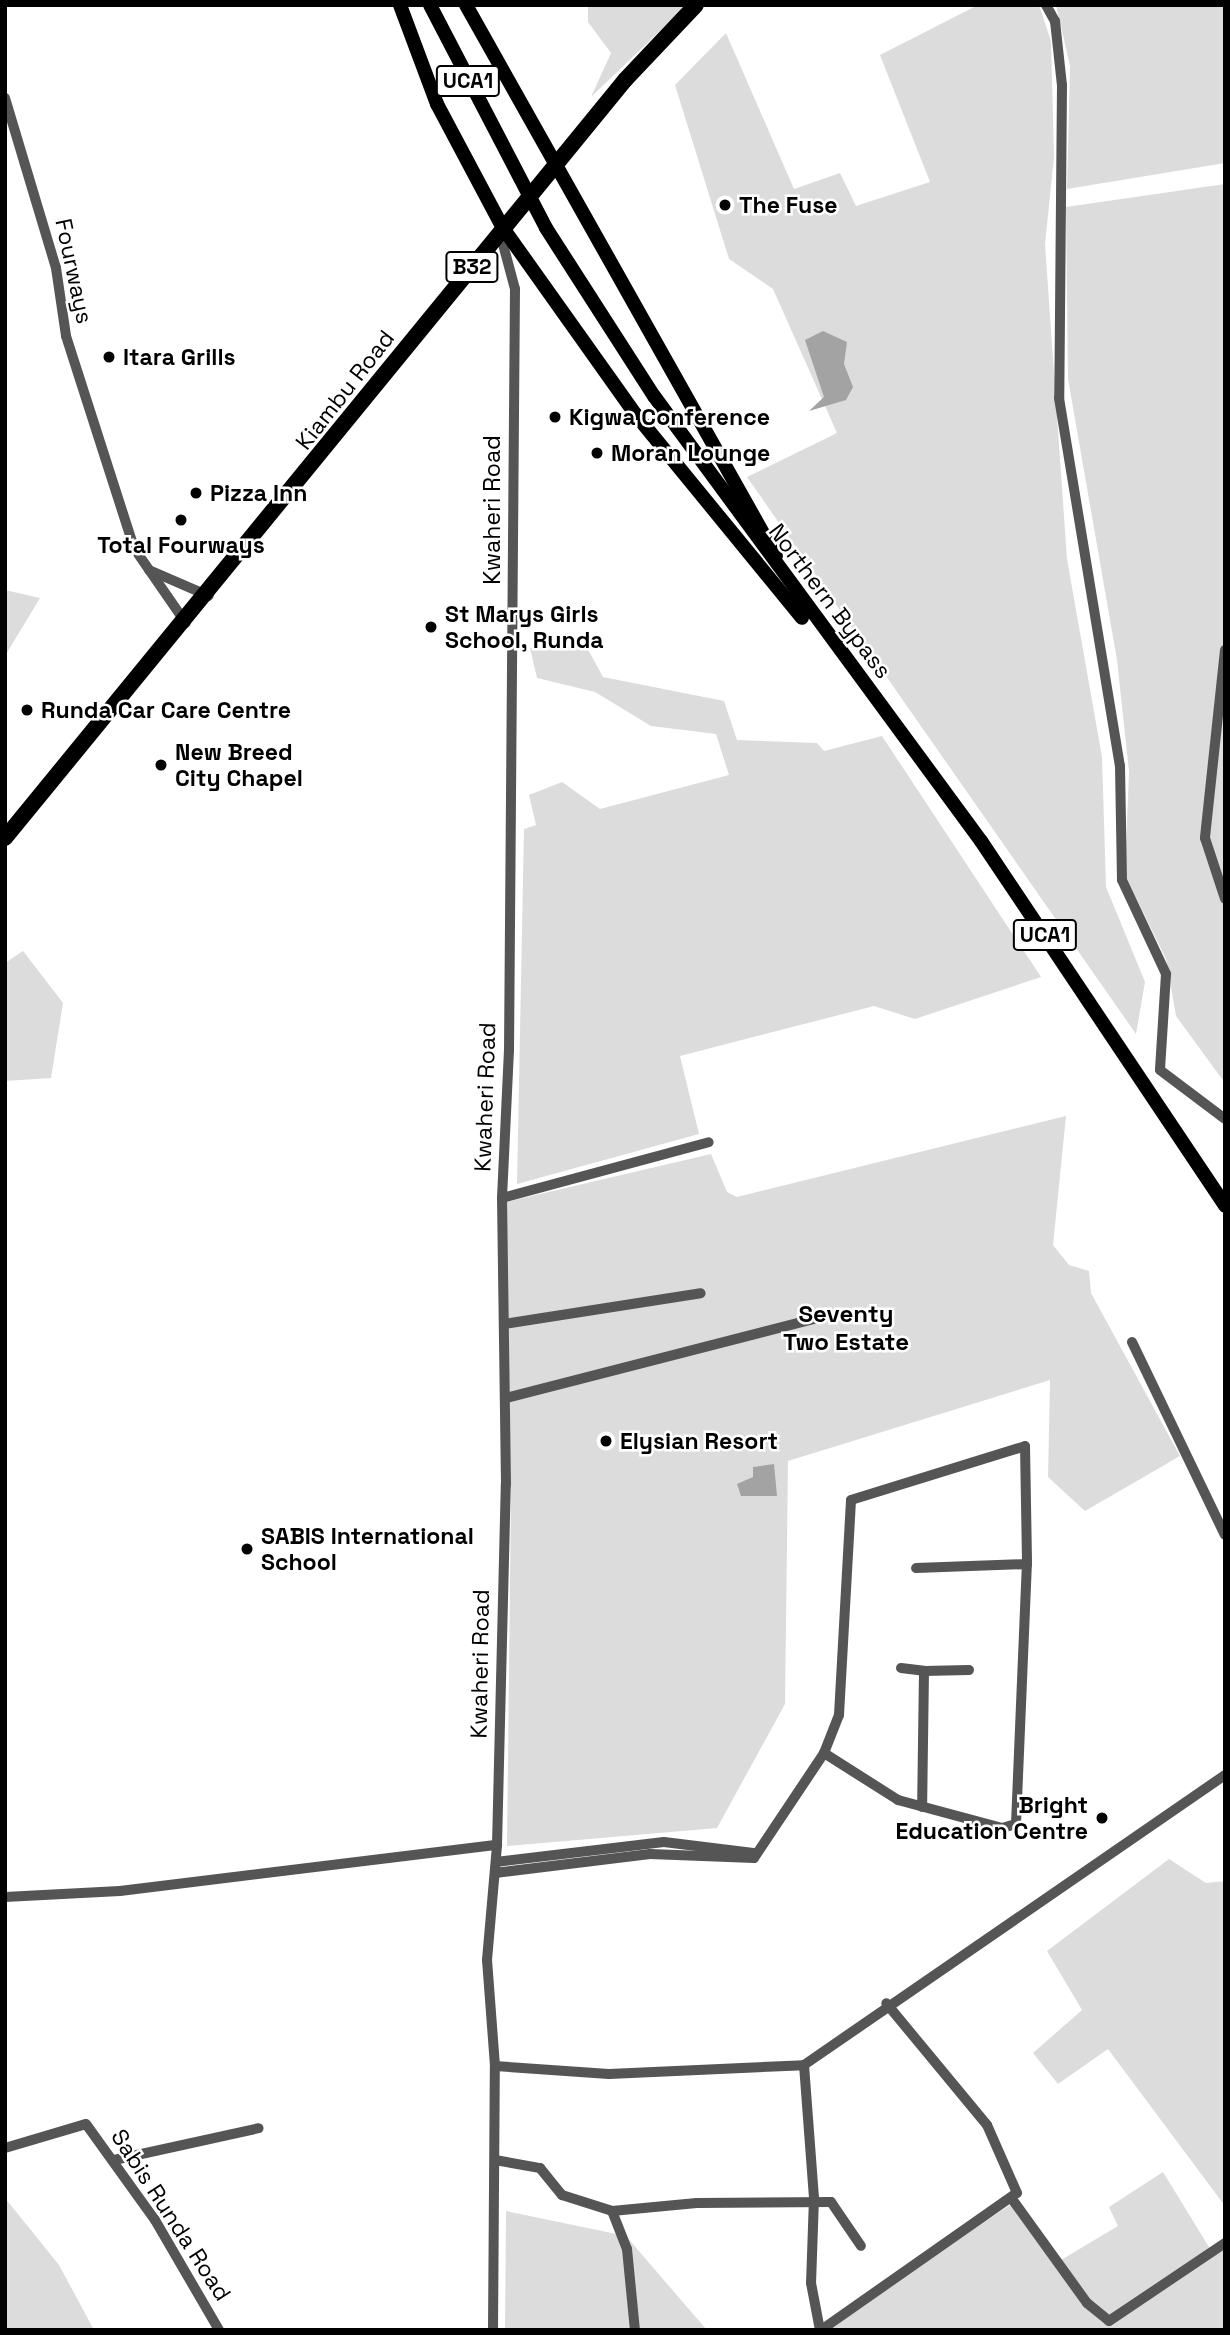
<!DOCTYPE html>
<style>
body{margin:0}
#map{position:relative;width:1230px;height:2335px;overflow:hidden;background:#fff;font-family:"Space Grotesk",sans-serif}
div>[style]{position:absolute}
.green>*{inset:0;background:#dcdcdc}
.water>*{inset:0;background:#a3a3a3}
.minor>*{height:10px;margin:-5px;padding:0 5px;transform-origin:5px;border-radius:5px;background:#555}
.major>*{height:14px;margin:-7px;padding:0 7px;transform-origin:7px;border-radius:7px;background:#000}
.highway>*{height:16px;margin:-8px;padding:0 8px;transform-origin:8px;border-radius:8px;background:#000}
.dots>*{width:19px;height:19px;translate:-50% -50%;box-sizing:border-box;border:4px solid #fff;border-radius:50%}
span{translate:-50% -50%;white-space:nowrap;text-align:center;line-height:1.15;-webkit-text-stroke:5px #fff;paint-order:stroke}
.shield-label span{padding:2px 5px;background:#fff;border:2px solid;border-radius:5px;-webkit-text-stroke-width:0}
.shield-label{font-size:21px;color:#000;font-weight:700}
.poi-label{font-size:23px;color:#000;font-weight:700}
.left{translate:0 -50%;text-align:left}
.right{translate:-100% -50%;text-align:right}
.street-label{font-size:23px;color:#000}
.neighbourhood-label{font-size:24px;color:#000;font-weight:700}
.frame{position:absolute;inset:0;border:7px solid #000;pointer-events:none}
</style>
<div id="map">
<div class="green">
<i style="clip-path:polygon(588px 5px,687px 5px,591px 97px,611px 53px,588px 22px)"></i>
<i style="clip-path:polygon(978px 5px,1039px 5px,1051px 41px,1054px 157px,1045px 244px,1067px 559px,1102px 757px,1106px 887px,1145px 982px,1136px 1034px,747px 477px,837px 433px,773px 289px,729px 259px,675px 85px,726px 33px,794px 189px,840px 173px,856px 206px,930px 182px,880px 55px)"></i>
<i style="clip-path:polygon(1056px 5px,1225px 5px,1225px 163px,1067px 189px,1070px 66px)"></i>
<i style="clip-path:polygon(1225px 184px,1225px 1083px,1176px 1016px,1166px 959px,1125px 875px,1129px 771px,1117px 660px,1068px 379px,1066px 207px)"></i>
<i style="clip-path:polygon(5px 590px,40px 598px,5px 656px)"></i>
<i style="clip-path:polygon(585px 644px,603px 677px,724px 701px,737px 740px,817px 743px,824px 751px,882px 736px,1041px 977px,915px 1019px,874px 1006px,680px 1056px,699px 1134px,517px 1184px,524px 829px,536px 825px,529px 795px,562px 782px,600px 809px,729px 775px,716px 734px,651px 726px,595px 692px,537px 678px,530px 648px)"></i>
<i style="clip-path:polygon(23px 951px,63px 1003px,51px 1078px,5px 1081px,5px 963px)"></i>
<i style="clip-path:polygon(1066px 1116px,1053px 1245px,1069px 1265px,1089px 1271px,1091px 1293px,1180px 1456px,1085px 1511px,1048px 1477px,1050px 1380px,788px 1461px,785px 1704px,717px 1828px,507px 1846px,511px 1495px,506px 1202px,711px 1154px,727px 1192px,737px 1197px)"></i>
<i style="clip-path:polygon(1169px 1859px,1206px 1883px,1225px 1881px,1225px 2206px,1108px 2049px,1058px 2084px,1033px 2053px,1082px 2010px,1047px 1951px)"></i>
<i style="clip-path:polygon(1163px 2172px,1212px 2252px,1225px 2243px,1225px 2330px,816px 2330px,1018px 2200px,1056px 2263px,1118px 2226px,1109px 2207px)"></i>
<i style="clip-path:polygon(5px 2198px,59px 2265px,94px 2330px,5px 2330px)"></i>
<i style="clip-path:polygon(506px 2211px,626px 2236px,706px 2329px,737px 2330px,505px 2330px)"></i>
</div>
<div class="water">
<i style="clip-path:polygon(823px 331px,847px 342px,844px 364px,853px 387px,846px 400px,809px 411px,824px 397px,805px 340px)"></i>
<i style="clip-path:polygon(774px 1464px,777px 1496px,741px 1496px,737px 1484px,753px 1477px,753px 1467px)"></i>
</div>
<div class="minor">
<i style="left:1046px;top:5px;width:18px;rotate:61deg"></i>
<i style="left:1055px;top:21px;width:64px;rotate:83.8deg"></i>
<i style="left:1062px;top:85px;width:313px;rotate:90.5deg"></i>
<i style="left:1059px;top:398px;width:373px;rotate:80.6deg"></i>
<i style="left:1120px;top:766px;width:114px;rotate:89deg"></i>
<i style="left:1122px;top:880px;width:104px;rotate:64.9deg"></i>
<i style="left:1166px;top:974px;width:96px;rotate:93.6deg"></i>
<i style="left:5px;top:98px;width:177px;rotate:73.3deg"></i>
<i style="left:56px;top:268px;width:69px;rotate:81.6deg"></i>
<i style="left:66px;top:336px;width:223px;rotate:72.2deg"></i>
<i style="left:134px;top:548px;width:91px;rotate:55.3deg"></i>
<i style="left:149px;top:570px;width:65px;rotate:23.4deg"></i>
<i style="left:1225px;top:650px;width:189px;rotate:96.1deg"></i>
<i style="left:1205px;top:838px;width:64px;rotate:71.8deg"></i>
<i style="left:1160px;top:1070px;width:81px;rotate:37deg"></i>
<i style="left:502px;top:1198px;width:214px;rotate:-15.1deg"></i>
<i style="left:504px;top:1324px;width:199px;rotate:-8.9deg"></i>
<i style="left:1132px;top:1342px;width:214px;rotate:64.3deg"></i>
<i style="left:506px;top:1398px;width:318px;rotate:-14.4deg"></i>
<i style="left:901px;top:1668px;width:23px;rotate:7deg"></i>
<i style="left:924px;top:1671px;width:136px;rotate:90.8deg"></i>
<i style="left:924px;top:1671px;width:45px;rotate:-1.3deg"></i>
<i style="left:824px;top:1753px;width:88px;rotate:32.4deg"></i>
<i style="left:898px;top:1800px;width:108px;rotate:15.1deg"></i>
<i style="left:1002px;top:1828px;width:15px;rotate:-16deg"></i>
<i style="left:1016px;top:1824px;width:260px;rotate:-87.6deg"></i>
<i style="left:496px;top:1862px;width:169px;rotate:-6.8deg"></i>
<i style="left:664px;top:1842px;width:90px;rotate:7deg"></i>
<i style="left:495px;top:1873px;width:156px;rotate:-7deg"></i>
<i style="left:650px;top:1854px;width:104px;rotate:2.2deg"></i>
<i style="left:754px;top:1858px;width:126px;rotate:-56.3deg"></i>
<i style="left:824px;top:1753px;width:41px;rotate:-68.5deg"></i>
<i style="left:839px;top:1715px;width:215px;rotate:-86.8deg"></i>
<i style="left:851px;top:1500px;width:182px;rotate:-17.2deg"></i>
<i style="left:1025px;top:1446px;width:118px;rotate:89deg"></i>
<i style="left:1027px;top:1564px;width:111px;rotate:177.9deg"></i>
<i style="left:5px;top:1897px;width:115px;rotate:-3deg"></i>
<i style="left:120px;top:1891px;width:380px;rotate:-7deg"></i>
<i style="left:804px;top:2065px;width:133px;rotate:85.7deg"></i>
<i style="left:814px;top:2198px;width:85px;rotate:92deg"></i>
<i style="left:811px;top:2283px;width:48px;rotate:79.2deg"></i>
<i style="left:495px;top:2066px;width:114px;rotate:4deg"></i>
<i style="left:609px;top:2074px;width:195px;rotate:-2.6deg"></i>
<i style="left:804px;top:2065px;width:511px;rotate:-34.56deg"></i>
<i style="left:5px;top:2148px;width:84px;rotate:-16.5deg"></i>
<i style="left:86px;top:2124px;width:118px;rotate:54.3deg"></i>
<i style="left:155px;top:2220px;width:127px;rotate:59.8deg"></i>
<i style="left:114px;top:2160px;width:148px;rotate:-12.4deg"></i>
<i style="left:495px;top:2160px;width:46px;rotate:10.1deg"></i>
<i style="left:540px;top:2168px;width:35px;rotate:51deg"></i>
<i style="left:562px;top:2195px;width:52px;rotate:17.7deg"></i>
<i style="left:612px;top:2211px;width:85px;rotate:-5.4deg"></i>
<i style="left:697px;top:2203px;width:134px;rotate:-0.4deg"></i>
<i style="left:831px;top:2202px;width:53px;rotate:55.7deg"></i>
<i style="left:1012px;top:2199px;width:128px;rotate:54.2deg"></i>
<i style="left:1087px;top:2303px;width:28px;rotate:39deg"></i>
<i style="left:1109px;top:2321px;width:140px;rotate:-33.9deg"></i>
<i style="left:612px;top:2211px;width:41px;rotate:68.5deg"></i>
<i style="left:627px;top:2249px;width:81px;rotate:84.4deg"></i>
<i style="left:493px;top:2330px;width:264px;rotate:-89.6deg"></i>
<i style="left:495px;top:2066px;width:106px;rotate:-94.3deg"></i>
<i style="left:487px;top:1960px;width:115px;rotate:-85deg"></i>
<i style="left:497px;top:1845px;width:361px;rotate:-88.6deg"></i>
<i style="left:506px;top:1484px;width:286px;rotate:-90.8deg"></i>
<i style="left:502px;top:1198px;width:147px;rotate:-87.3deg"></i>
<i style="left:509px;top:1051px;width:762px;rotate:-89.55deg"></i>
<i style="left:515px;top:289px;width:58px;rotate:-105deg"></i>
<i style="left:821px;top:2330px;width:239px;rotate:-35deg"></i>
<i style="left:1017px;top:2193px;width:74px;rotate:-113.8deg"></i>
<i style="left:987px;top:2125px;width:158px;rotate:-129.6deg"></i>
</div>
<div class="major">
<i style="left:400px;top:5px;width:106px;rotate:69.5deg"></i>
<i style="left:437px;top:104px;width:140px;rotate:62deg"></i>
<i style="left:503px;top:228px;width:229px;rotate:54.6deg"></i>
<i style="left:636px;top:415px;width:262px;rotate:50.7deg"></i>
<i style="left:430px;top:5px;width:251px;rotate:62.5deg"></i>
<i style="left:546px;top:228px;width:200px;rotate:57.3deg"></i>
<i style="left:654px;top:396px;width:552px;rotate:53.69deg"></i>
<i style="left:981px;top:841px;width:439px;rotate:56.2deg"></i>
<i style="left:466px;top:5px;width:632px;rotate:60.64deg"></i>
</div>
<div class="highway">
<i style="left:5px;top:838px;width:979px;rotate:-50.72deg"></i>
<i style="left:625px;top:80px;width:103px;rotate:-46.6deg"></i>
</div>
<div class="dots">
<i style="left:725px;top:205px;background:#000"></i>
<i style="left:109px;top:357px;background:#000"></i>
<i style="left:555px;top:417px;background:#000"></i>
<i style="left:597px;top:453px;background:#000"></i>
<i style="left:196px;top:493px;background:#000"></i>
<i style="left:181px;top:520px;background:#000"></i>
<i style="left:431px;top:627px;background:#000"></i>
<i style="left:27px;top:710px;background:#000"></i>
<i style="left:161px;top:765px;background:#000"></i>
<i style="left:606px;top:1441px;background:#000"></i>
<i style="left:247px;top:1549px;background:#000"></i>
<i style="left:1102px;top:1818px;background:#000"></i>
</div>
<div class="shield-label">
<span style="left:468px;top:81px">UCA1</span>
<span style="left:472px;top:267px">B32</span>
<span style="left:1045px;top:935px">UCA1</span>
</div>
<div class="poi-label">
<span class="left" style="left:739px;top:205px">The Fuse</span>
<span class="left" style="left:123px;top:357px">Itara Grills</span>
<span class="left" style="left:569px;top:417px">Kigwa Conference</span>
<span class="left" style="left:611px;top:453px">Moran Lounge</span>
<span class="left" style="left:210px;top:493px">Pizza Inn</span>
<span style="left:181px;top:545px">Total Fourways</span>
<span class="left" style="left:445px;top:627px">St Marys Girls<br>School, Runda</span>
<span class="left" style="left:41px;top:710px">Runda Car Care Centre</span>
<span class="left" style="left:175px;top:765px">New Breed<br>City Chapel</span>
<span class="left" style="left:620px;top:1441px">Elysian Resort</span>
<span class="left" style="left:261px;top:1549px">SABIS International<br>School</span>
<span class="right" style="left:1088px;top:1818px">Bright<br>Education Centre</span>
</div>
<div class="street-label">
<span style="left:74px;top:271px;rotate:78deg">Fourways</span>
<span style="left:345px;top:390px;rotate:-52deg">Kiambu Road</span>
<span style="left:492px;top:510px;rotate:-90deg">Kwaheri Road</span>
<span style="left:830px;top:601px;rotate:53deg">Northern Bypass</span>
<span style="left:485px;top:1097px;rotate:-88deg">Kwaheri Road</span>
<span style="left:480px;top:1664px;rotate:-89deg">Kwaheri Road</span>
<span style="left:171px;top:2215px;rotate:57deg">Sabis Runda Road</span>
</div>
<div class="neighbourhood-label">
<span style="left:846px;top:1328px">Seventy<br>Two Estate</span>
</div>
<div class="frame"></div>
</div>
